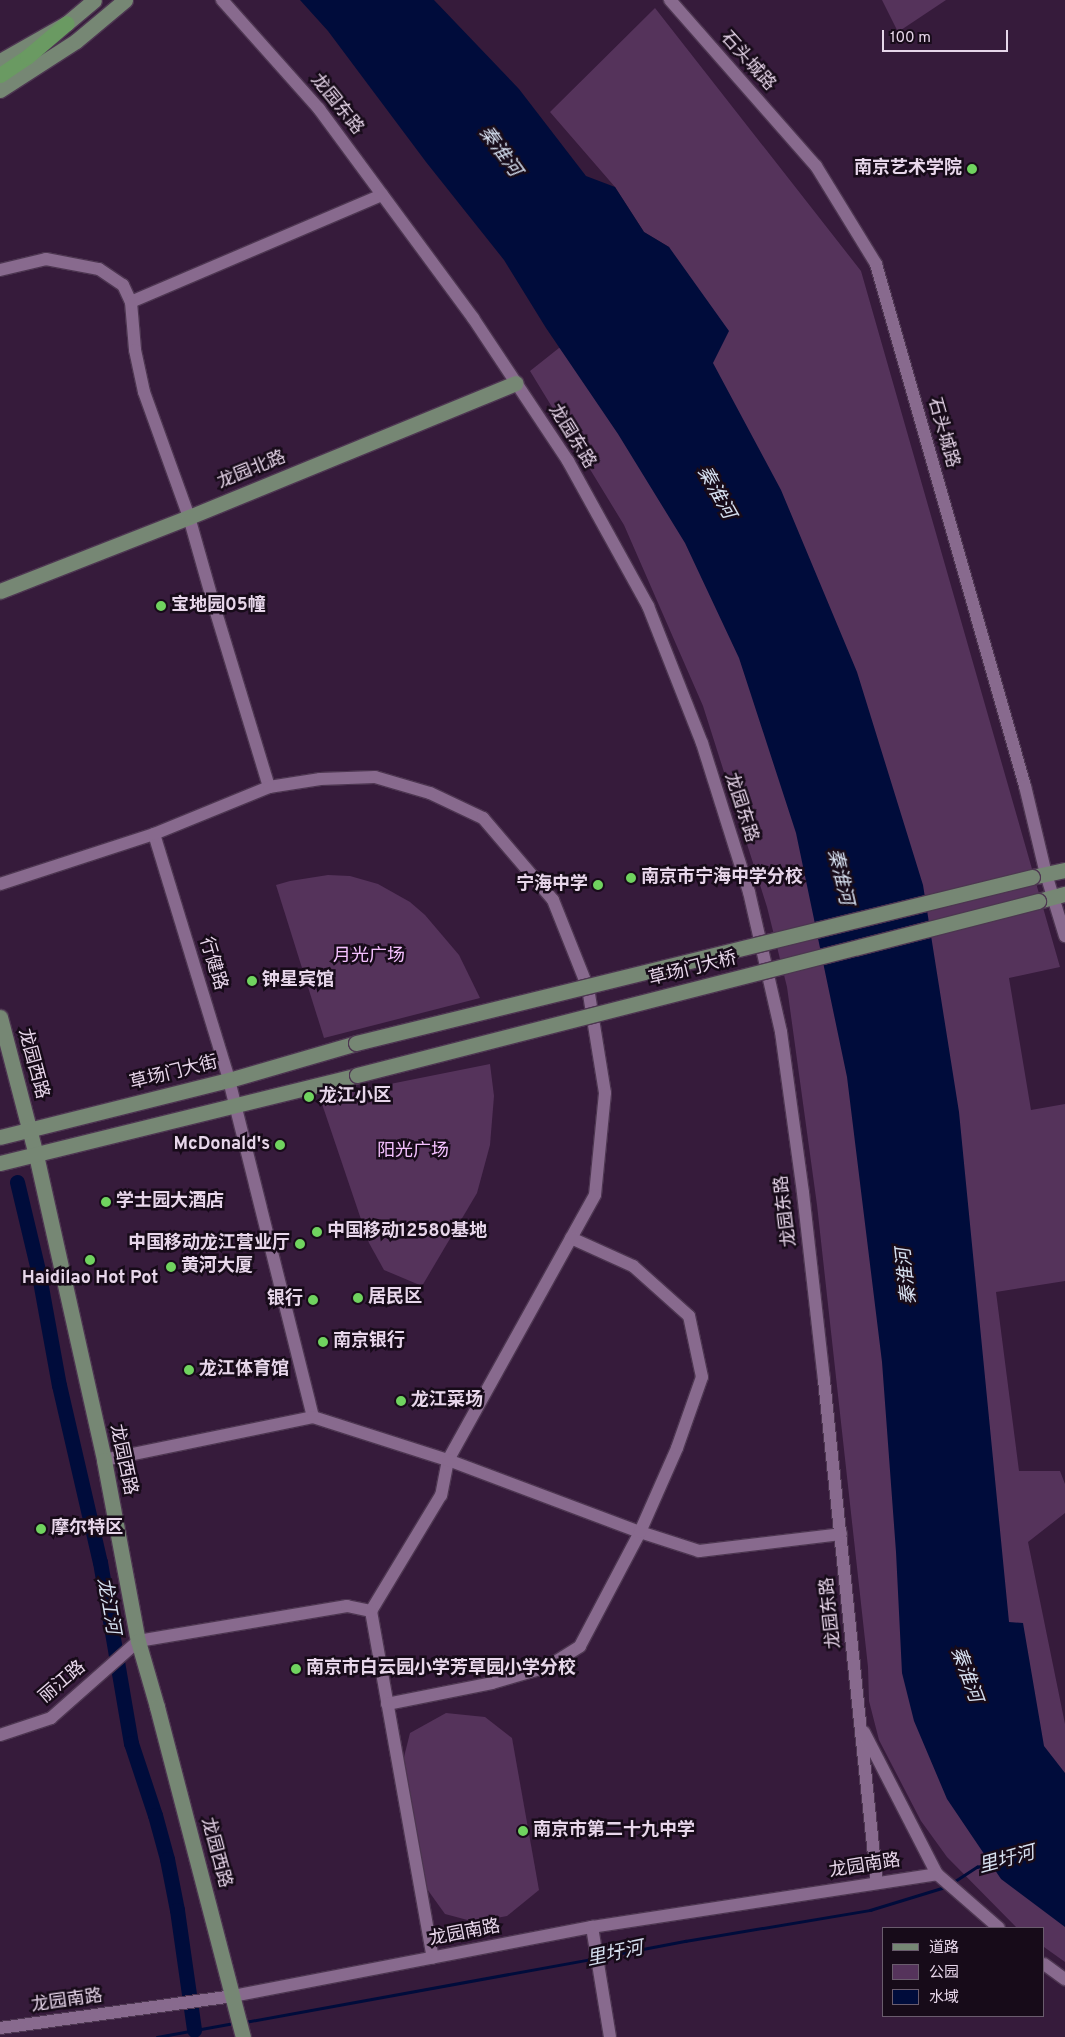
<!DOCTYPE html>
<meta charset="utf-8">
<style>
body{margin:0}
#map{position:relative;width:1065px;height:2037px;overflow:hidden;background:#361b3b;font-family:Overpass,"Noto Sans SC",sans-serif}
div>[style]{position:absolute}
.green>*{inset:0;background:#55335b}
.water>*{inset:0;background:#000c3b}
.stream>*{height:2.5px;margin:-1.25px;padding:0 1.25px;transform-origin:1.25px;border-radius:1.25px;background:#000c3b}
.river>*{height:15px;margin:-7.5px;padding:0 7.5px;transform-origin:7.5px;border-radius:7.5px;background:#000c3b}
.roads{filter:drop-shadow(1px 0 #4d3651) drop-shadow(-1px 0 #4d3651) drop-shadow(0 1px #4d3651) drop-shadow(0 -1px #4d3651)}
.minor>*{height:12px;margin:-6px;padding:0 6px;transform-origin:6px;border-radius:6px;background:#886a8e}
.major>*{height:15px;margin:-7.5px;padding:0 7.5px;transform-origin:7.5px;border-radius:7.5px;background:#768774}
.highway>*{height:15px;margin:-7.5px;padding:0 7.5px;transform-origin:7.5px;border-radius:7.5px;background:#6a9a62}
.bridges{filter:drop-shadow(1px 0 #4d3651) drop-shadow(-1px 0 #4d3651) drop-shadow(0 1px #4d3651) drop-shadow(0 -1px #4d3651)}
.major-bridge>*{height:15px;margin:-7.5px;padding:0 7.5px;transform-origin:7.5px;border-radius:7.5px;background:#768774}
.dots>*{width:14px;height:14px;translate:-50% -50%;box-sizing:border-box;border:2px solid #170b19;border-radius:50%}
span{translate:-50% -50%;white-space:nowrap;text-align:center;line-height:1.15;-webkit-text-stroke:5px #170b19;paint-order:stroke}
.street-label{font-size:18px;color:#e7d6ea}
.poi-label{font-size:18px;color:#e7d6ea;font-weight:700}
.right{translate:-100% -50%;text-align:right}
.left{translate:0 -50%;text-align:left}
.park-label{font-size:18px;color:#f5c1ff}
.water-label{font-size:19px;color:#d6e0f0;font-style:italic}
.legend{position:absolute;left:882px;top:1927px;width:162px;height:90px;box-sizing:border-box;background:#170b19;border:1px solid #6a5c6d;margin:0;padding:6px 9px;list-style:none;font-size:15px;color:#e7d6ea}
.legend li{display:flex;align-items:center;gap:10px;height:25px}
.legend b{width:25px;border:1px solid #6a5c6d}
.scale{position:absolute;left:882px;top:30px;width:126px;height:22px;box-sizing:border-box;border:2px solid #e7d6ea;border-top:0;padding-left:6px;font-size:15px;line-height:18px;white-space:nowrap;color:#e7d6ea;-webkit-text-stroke:4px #170b19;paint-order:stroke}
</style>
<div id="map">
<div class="green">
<i style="clip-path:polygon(882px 0,946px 0,898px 32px)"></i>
<i style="clip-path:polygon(655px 8px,861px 271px,1060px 967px,1009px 978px,1031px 1110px,1065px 1104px,1065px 1281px,996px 1292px,1019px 1471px,1060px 1471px,1065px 1484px,1065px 1513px,1028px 1542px,1065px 1724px,1065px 1962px,1044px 1947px,1044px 1928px,1017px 1928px,947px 1857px,921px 1821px,879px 1740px,869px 1701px,868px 1667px,817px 1205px,787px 987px,767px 907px,703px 706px,624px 525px,530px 371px,559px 348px,713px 363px,669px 247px,644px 232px,615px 187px,550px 112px)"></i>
<i style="clip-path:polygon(328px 875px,350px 876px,378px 884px,410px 902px,425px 915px,459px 955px,480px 998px,324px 1038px,276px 885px,290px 881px)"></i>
<i style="clip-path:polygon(490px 1064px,494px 1096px,490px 1145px,477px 1193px,422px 1286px,384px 1270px,369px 1243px,320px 1098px)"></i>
<i style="clip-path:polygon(446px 1713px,485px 1717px,512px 1738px,539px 1890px,507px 1916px,475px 1922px,445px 1914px,427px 1889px,404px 1757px,410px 1733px)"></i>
</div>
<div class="water">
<i style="clip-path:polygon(300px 0,434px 0,519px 89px,586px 176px,615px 187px,644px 232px,669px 247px,729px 331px,713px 363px,781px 490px,857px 672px,923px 885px,959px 1112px,1009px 1622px,1023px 1623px,1044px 1746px,1065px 1773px,1065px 1927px,1001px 1879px,947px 1799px,914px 1721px,902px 1673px,896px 1552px,882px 1362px,847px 1077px,796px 833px,739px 658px,685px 543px,618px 434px,546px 328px,504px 260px,426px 162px,328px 31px)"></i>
</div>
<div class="stream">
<i style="left:952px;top:1883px;width:30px;rotate:-33deg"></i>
<i style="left:977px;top:1867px;width:16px;rotate:-15deg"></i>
<i style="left:601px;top:1957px;width:86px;rotate:-10.8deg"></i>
<i style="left:685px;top:1941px;width:188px;rotate:-9.5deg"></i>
<i style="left:870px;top:1910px;width:78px;rotate:-17deg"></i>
<i style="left:245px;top:2022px;width:354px;rotate:-10.3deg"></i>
<i style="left:157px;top:2037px;width:78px;rotate:-10.3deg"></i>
</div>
<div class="river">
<i style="left:17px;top:1182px;width:90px;rotate:76.6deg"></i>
<i style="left:38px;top:1270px;width:117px;rotate:79.7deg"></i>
<i style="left:59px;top:1385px;width:182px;rotate:77deg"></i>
<i style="left:100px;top:1562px;width:184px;rotate:80.3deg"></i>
<i style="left:131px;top:1743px;width:76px;rotate:71.6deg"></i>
<i style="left:155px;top:1815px;width:46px;rotate:74.7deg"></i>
<i style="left:167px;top:1859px;width:52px;rotate:78.9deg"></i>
<i style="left:177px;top:1910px;width:121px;rotate:81.9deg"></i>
</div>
<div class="roads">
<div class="minor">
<i style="left:222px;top:0;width:146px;rotate:48.3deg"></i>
<i style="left:319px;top:109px;width:260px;rotate:53.6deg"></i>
<i style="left:473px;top:318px;width:172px;rotate:56.4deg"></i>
<i style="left:568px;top:461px;width:166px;rotate:61.1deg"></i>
<i style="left:648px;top:606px;width:147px;rotate:68.5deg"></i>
<i style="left:702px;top:743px;width:156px;rotate:72.5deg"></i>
<i style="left:749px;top:892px;width:144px;rotate:77.1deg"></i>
<i style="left:781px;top:1032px;width:162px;rotate:82.2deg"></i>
<i style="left:803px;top:1193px;width:188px;rotate:83.6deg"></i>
<i style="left:824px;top:1380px;width:506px;rotate:83.99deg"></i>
<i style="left:670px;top:0;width:221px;rotate:48.7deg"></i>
<i style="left:816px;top:166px;width:115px;rotate:58.5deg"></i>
<i style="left:876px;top:264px;width:543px;rotate:74.07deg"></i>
<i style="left:1025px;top:786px;width:90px;rotate:76.6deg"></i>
<i style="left:1046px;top:874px;width:65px;rotate:73deg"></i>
<i style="left:0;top:270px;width:47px;rotate:-13.4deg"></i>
<i style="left:46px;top:259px;width:54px;rotate:10.7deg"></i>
<i style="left:99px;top:269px;width:29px;rotate:34deg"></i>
<i style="left:123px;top:285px;width:19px;rotate:65deg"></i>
<i style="left:131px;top:302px;width:48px;rotate:85.2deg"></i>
<i style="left:135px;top:350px;width:43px;rotate:77.9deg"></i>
<i style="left:144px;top:392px;width:133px;rotate:70.2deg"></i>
<i style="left:189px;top:517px;width:96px;rotate:74.2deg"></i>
<i style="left:215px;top:609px;width:186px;rotate:73.1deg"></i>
<i style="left:131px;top:302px;width:273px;rotate:-23.1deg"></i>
<i style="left:154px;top:834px;width:257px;rotate:73deg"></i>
<i style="left:229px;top:1080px;width:347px;rotate:76deg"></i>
<i style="left:0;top:884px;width:162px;rotate:-18deg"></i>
<i style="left:154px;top:834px;width:124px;rotate:-22.2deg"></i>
<i style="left:269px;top:787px;width:52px;rotate:-8.9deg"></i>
<i style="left:320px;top:779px;width:55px;rotate:-2.1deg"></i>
<i style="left:375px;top:777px;width:57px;rotate:16.2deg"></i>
<i style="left:430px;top:793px;width:59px;rotate:25.3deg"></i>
<i style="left:483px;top:818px;width:108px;rotate:49.5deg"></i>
<i style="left:553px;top:900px;width:95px;rotate:68.3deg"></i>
<i style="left:588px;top:988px;width:106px;rotate:80.8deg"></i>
<i style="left:605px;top:1093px;width:102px;rotate:95.6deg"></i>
<i style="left:595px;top:1195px;width:303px;rotate:119deg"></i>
<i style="left:448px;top:1460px;width:36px;rotate:101deg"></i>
<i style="left:441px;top:1495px;width:135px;rotate:121.1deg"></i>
<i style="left:371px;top:1611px;width:352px;rotate:79.9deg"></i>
<i style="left:104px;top:1460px;width:213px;rotate:-11.6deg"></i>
<i style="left:313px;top:1417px;width:142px;rotate:17.7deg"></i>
<i style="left:448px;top:1460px;width:205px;rotate:20.6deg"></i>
<i style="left:640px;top:1532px;width:62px;rotate:17.9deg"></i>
<i style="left:699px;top:1551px;width:143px;rotate:-6.8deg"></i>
<i style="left:387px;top:1704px;width:107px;rotate:-11.3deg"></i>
<i style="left:492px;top:1683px;width:57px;rotate:-16.2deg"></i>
<i style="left:547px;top:1667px;width:39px;rotate:-32deg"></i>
<i style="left:580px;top:1646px;width:129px;rotate:-62.2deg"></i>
<i style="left:640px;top:1532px;width:92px;rotate:-66.2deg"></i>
<i style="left:677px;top:1448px;width:75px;rotate:-70.6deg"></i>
<i style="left:702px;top:1377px;width:62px;rotate:-102deg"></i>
<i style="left:689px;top:1316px;width:75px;rotate:-138.2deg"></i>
<i style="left:633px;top:1266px;width:68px;rotate:-155.7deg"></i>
<i style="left:864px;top:1732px;width:160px;rotate:62.8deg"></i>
<i style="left:937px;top:1874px;width:82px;rotate:41.1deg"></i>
<i style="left:0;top:1735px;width:54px;rotate:-18.4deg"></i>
<i style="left:51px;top:1718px;width:116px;rotate:-41.5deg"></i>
<i style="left:138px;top:1641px;width:212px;rotate:-9.5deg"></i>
<i style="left:347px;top:1606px;width:25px;rotate:12deg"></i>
<i style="left:592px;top:1927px;width:111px;rotate:80.7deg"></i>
<i style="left:1044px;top:1964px;width:26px;rotate:36deg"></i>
<i style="left:0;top:2028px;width:235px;rotate:-7.8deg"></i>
<i style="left:233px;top:1996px;width:366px;rotate:-10.9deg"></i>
<i style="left:592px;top:1927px;width:349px;rotate:-8.7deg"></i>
</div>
<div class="major">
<i style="left:0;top:61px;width:77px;rotate:-29.6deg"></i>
<i style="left:67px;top:23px;width:35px;rotate:-40deg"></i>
<i style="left:0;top:90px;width:90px;rotate:-32.8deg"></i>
<i style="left:76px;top:41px;width:64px;rotate:-39.9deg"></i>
<i style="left:0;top:591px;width:203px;rotate:-21.4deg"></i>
<i style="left:189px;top:517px;width:353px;rotate:-22.3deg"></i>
<i style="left:1032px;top:877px;width:34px;rotate:-12deg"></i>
<i style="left:1038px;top:901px;width:28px;rotate:-15deg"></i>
<i style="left:0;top:1017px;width:143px;rotate:75.4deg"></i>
<i style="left:36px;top:1155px;width:312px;rotate:77.4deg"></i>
<i style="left:104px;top:1460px;width:184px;rotate:79.4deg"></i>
<i style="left:138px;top:1641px;width:69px;rotate:73.9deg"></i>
<i style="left:157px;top:1707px;width:341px;rotate:75.4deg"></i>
<i style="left:0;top:1137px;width:236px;rotate:-14deg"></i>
<i style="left:229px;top:1080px;width:132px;rotate:-16.2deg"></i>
<i style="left:0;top:1163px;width:368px;rotate:-13.8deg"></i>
</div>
<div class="highway">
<i style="left:0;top:75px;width:32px;rotate:-34deg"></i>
<i style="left:27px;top:57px;width:52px;rotate:-40.4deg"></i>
</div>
</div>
<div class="bridges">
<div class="major-bridge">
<i style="left:356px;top:1043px;width:696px;rotate:-13.8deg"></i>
<i style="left:357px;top:1075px;width:703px;rotate:-14.33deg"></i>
</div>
</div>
<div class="dots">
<i style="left:972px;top:169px;background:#70d35f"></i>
<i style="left:161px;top:606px;background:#70d35f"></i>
<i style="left:631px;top:878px;background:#70d35f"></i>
<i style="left:598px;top:885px;background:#70d35f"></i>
<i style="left:252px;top:981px;background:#70d35f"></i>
<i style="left:309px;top:1097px;background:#70d35f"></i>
<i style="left:280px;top:1145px;background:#70d35f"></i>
<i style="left:106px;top:1202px;background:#70d35f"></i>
<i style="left:317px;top:1232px;background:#70d35f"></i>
<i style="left:300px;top:1244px;background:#70d35f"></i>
<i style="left:90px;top:1260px;background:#70d35f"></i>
<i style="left:171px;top:1267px;background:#70d35f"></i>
<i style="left:358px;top:1298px;background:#70d35f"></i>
<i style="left:313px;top:1300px;background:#70d35f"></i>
<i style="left:323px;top:1342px;background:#70d35f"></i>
<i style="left:189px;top:1370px;background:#70d35f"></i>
<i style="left:401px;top:1401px;background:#70d35f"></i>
<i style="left:41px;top:1529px;background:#70d35f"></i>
<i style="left:296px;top:1669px;background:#70d35f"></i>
<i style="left:523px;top:1831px;background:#70d35f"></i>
</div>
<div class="street-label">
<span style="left:747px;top:62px;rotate:48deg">石头城路</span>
<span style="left:336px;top:105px;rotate:51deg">龙园东路</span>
<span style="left:942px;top:433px;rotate:74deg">石头城路</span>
<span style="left:571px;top:437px;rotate:58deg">龙园东路</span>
<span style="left:252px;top:471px;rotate:-22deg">龙园北路</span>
<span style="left:740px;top:808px;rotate:72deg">龙园东路</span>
<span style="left:212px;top:964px;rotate:73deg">行健路</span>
<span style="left:693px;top:970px;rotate:-14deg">草场门大桥</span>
<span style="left:32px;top:1064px;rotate:75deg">龙园西路</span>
<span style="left:174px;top:1074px;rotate:-14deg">草场门大街</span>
<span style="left:787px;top:1211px;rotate:-97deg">龙园东路</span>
<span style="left:122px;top:1460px;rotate:78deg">龙园西路</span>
<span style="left:832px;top:1613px;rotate:-96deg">龙园东路</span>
<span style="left:63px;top:1683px;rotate:-40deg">丽江路</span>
<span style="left:215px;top:1853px;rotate:75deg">龙园西路</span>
<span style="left:865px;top:1867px;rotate:-9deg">龙园南路</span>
<span style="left:465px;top:1934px;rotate:-11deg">龙园南路</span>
<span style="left:67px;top:2002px;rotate:-8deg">龙园南路</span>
</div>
<div class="poi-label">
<span class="right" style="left:962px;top:169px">南京艺术学院</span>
<span class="left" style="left:171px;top:606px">宝地园05幢</span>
<span class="left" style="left:641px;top:878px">南京市宁海中学分校</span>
<span class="right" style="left:588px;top:885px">宁海中学</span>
<span class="left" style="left:262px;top:981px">钟星宾馆</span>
<span class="left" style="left:319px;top:1097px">龙江小区</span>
<span class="right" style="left:270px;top:1145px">McDonald's</span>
<span class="left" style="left:116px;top:1202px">学士园大酒店</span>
<span class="left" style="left:327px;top:1232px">中国移动12580基地</span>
<span class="right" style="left:290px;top:1244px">中国移动龙江营业厅</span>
<span class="left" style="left:181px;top:1267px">黄河大厦</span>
<span style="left:90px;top:1279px">Haidilao Hot Pot</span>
<span class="left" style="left:368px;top:1298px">居民区</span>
<span class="right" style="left:303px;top:1300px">银行</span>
<span class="left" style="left:333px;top:1342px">南京银行</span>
<span class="left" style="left:199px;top:1370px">龙江体育馆</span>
<span class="left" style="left:411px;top:1401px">龙江菜场</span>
<span class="left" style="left:51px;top:1529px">摩尔特区</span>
<span class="left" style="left:306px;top:1669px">南京市白云园小学芳草园小学分校</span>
<span class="left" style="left:533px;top:1831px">南京市第二十九中学</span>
</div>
<div class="park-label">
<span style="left:369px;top:957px">月光广场</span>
<span style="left:413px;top:1152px">阳光广场</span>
</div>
<div class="water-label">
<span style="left:499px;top:152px;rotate:54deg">秦淮河</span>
<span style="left:715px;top:493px;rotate:61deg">秦淮河</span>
<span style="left:839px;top:877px;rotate:77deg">秦淮河</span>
<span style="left:908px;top:1276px;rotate:-96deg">秦淮河</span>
<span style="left:107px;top:1606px;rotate:80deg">龙江河</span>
<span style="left:965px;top:1675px;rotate:70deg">秦淮河</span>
<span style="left:1007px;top:1861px;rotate:-15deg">里圩河</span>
<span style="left:615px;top:1955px;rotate:-12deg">里圩河</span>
</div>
<ul class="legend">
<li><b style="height:6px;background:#768774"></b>道路</li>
<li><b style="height:14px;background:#55335b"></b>公园</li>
<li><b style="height:14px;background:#000c3b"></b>水域</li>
</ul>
<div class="scale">100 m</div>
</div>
